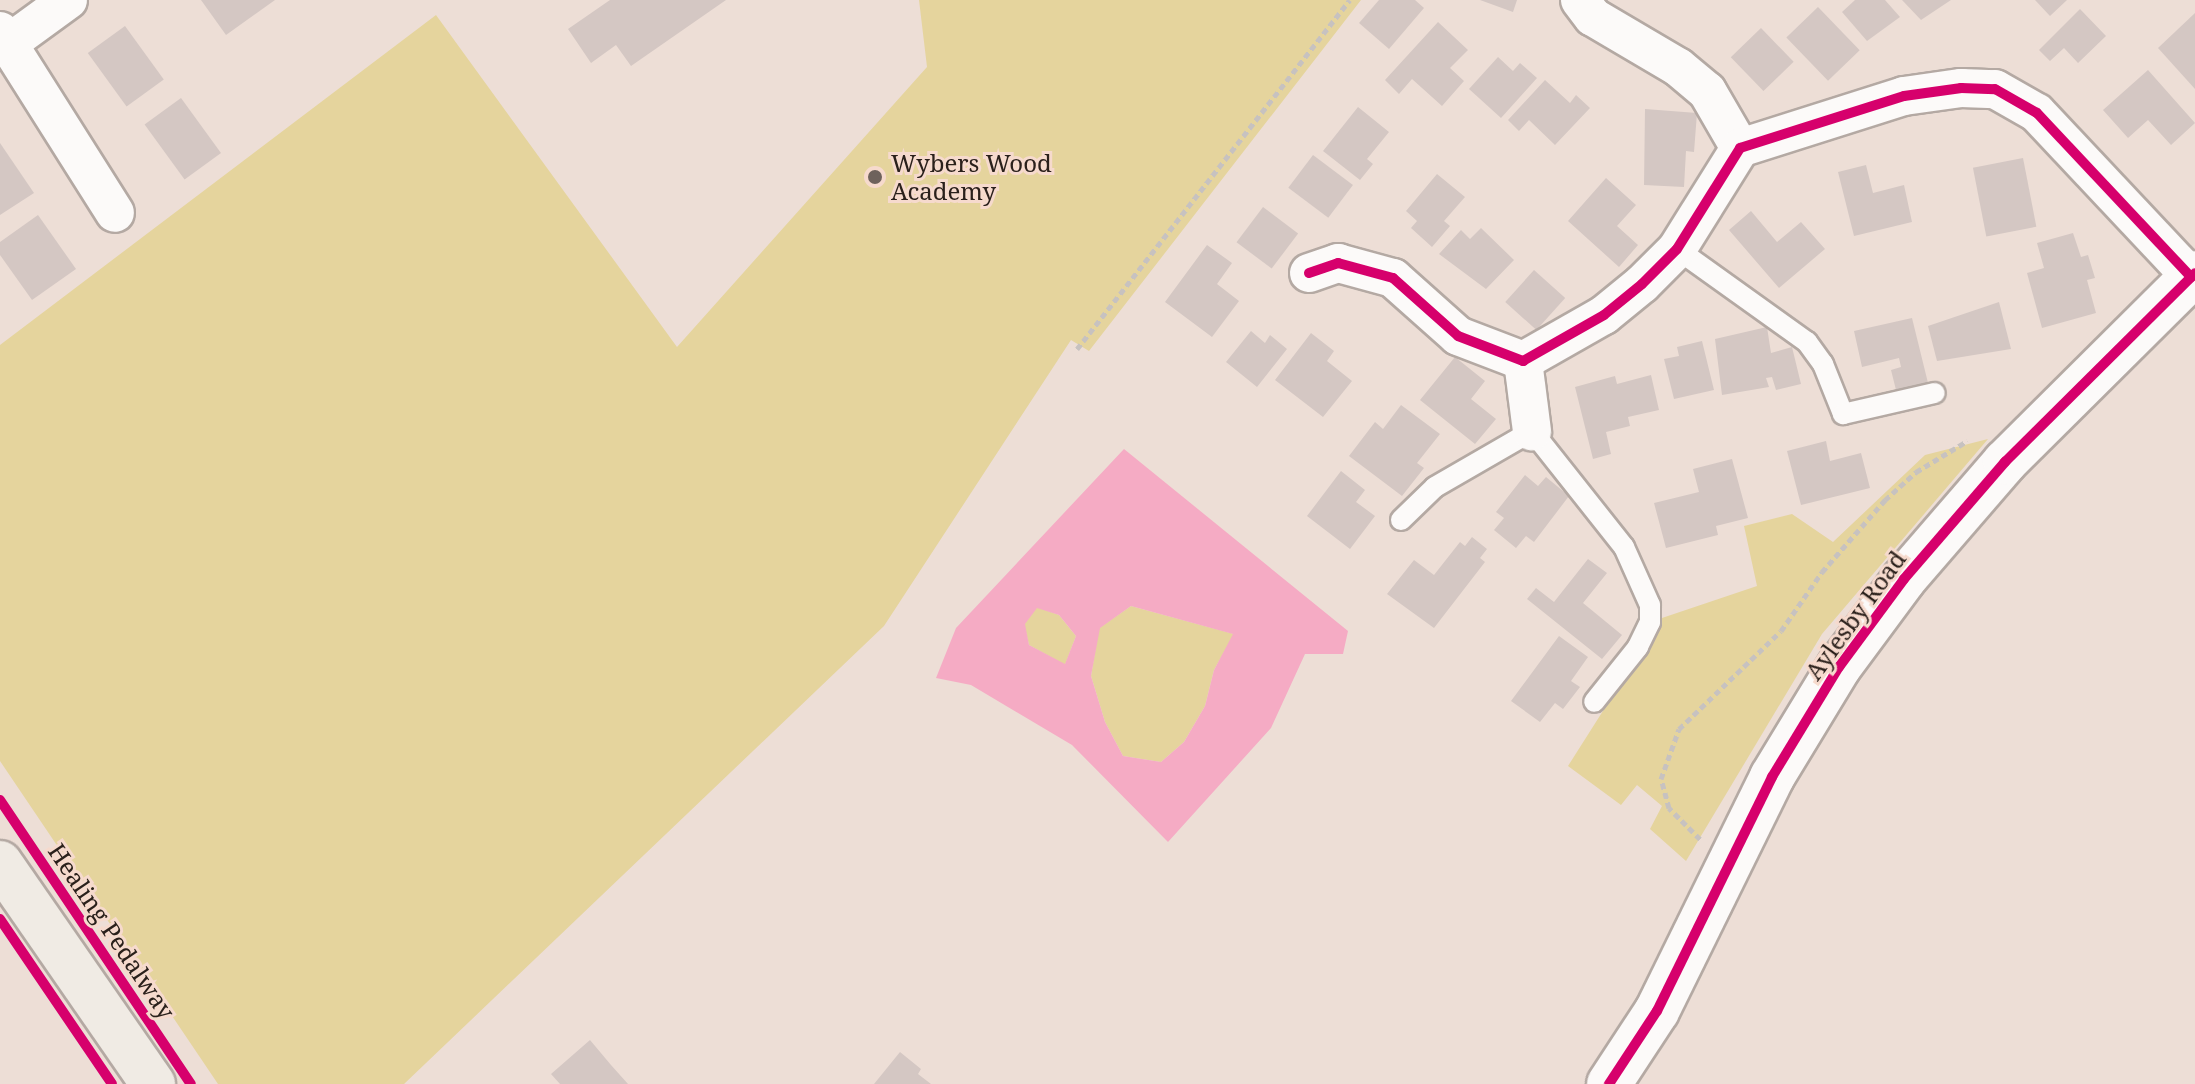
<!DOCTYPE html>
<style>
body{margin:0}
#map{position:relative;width:2195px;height:1084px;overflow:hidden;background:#edded6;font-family:"Noto Serif",serif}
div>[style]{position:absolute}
.green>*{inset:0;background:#e5d49d}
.water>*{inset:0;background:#f5abc4}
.building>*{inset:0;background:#d4c7c3;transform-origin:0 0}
.path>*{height:5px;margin-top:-2.5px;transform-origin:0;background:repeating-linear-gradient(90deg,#c7c2c0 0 6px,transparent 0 10px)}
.roads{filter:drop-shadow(2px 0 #b4a9a3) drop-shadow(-2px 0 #b4a9a3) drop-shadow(0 2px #b4a9a3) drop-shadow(0 -2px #b4a9a3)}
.service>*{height:20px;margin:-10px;padding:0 10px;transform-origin:10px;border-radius:10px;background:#fcfaf9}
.minor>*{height:38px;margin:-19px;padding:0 19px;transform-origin:19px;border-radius:19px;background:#fcfaf9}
.tertiary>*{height:44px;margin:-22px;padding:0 22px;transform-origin:22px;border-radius:22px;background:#fcfaf9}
.primary>*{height:44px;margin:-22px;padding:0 22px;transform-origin:22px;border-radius:22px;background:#f0ebe4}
.cycleway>*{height:10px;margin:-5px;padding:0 5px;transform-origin:5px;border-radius:5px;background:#d6006c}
.dots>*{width:22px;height:22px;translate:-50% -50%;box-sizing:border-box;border:4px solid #f6dacd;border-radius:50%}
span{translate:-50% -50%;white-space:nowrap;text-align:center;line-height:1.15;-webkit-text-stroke:6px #f6dacd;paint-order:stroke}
.poi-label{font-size:24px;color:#2a201b}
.left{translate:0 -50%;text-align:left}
.street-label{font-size:24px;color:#2a201b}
</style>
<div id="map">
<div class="green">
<i style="clip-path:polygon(919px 0,1361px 0,1089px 351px,1071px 340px,884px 626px,404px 1084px,218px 1084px,0 761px,0 345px,436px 15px,677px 347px,927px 67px)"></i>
<i style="clip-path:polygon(1988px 439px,1822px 634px,1686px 861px,1650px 829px,1662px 806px,1637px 785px,1621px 805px,1568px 766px,1662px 618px,1757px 586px,1744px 526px,1792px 514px,1833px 542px,1925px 455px)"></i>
<i style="clip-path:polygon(1131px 606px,1234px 634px,1214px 670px,1205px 706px,1184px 742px,1161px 762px,1123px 756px,1105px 722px,1091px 676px,1099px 628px)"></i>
<i style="clip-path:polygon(1037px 607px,1059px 615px,1076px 636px,1065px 665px,1029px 645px,1024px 624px)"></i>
</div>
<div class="water">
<i style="clip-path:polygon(evenodd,1124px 449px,1348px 631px,1343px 654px,1305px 654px,1271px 728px,1168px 842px,1072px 745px,971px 685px,936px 678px,956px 628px,1124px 449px,1131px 606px,1233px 634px,1214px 670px,1205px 706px,1184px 742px,1161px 762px,1123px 756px,1105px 722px,1091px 676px,1100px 628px,1131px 606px,1124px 449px,1037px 608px,1059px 615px,1076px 636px,1065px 664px,1029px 645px,1025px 624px,1037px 608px)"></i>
</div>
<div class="building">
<i style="clip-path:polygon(201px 0,275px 0,226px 35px)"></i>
<i style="clip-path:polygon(610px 0,726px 0,631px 66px,616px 45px,591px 63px,568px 29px)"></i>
<i style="clip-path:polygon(1379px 0,1415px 0,1424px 8px,1389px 49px,1359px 23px)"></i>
<i style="clip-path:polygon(1480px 0,1517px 0,1513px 12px)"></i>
<i style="clip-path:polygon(1855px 0,1885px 0,1900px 17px,1867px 41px,1842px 12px)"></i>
<i style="clip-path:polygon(1902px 0,1951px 0,1921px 20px)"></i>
<i style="clip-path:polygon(2035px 0,2067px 0,2050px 16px)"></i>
<i style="left:1818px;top:7px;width:60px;height:44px;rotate:46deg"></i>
<i style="clip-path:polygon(2080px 9px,2106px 36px,2078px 63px,2064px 48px,2050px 61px,2039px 50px)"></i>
<i style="clip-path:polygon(2195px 13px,2195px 89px,2158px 48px)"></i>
<i style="clip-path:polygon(1438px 22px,1468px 50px,1450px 68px,1464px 81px,1442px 106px,1412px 79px,1399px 94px,1385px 80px)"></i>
<i style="left:125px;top:26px;width:66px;height:46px;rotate:54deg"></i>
<i style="left:1761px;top:28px;width:47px;height:42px;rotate:46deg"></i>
<i style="clip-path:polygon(1498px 57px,1513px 71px,1520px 63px,1537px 78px,1501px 118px,1469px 89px)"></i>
<i style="clip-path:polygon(2148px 70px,2195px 123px,2171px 145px,2148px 120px,2128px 138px,2103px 110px)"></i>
<i style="clip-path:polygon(1545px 80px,1570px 103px,1576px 95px,1590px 108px,1555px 145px,1529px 120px,1519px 131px,1508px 120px)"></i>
<i style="left:181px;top:98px;width:68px;height:45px;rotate:54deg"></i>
<i style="clip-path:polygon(1358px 107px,1389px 132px,1367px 159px,1373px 164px,1360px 180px,1323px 151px)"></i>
<i style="clip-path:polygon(1645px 109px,1697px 113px,1694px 152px,1686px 151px,1684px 187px,1644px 185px)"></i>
<i style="clip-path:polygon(0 143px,34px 193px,0 215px)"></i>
<i style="left:1313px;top:155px;width:50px;height:41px;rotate:37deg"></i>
<i style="left:2023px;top:158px;width:70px;height:51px;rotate:79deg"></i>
<i style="clip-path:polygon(1866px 165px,1873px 193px,1904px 185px,1912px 222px,1854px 236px,1838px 172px)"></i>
<i style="clip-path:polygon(1437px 174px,1465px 197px,1444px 221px,1450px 226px,1432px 247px,1411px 228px,1417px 221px,1406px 211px)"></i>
<i style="clip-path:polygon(1606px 178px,1636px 205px,1617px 226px,1638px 245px,1619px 267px,1568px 221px)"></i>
<i style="left:1263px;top:207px;width:44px;height:44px;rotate:37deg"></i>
<i style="clip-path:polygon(1751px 211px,1777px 242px,1801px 222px,1825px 249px,1779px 288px,1729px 230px)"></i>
<i style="clip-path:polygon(38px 215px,76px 269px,32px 300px,0 255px,0 242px)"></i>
<i style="clip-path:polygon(1481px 228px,1514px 260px,1486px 289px,1439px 254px,1461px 230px,1470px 239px)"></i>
<i style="clip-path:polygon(2073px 233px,2081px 257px,2088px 255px,2095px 278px,2087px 280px,2096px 313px,2042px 328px,2027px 273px,2044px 268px,2037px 243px)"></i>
<i style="clip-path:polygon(1207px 245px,1232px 263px,1217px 284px,1239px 301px,1212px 337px,1165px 302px)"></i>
<i style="left:1534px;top:270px;width:42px;height:43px;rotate:42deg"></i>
<i style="clip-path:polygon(1999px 302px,2011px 349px,1937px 361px,1928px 326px)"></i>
<i style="clip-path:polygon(1912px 318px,1929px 387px,1897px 394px,1891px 370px,1901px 367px,1899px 358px,1862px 367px,1854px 331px)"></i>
<i style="clip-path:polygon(1767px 327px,1771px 353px,1792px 347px,1801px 384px,1776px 390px,1772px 377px,1766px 378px,1769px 387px,1722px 395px,1715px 339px)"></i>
<i style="clip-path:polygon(1251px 331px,1265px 343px,1270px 335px,1287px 349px,1257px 387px,1226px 362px)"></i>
<i style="clip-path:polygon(1311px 333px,1334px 351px,1327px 361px,1352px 381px,1323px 417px,1275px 380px)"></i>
<i style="clip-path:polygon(1702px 341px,1714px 390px,1674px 399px,1664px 359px,1679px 356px,1677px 347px)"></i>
<i style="clip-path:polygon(1455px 357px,1485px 381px,1471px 399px,1496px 419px,1475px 444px,1420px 400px)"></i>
<i style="clip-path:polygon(1651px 375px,1659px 410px,1628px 417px,1630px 426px,1606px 432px,1611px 454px,1593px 459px,1575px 387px,1615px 376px,1617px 384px)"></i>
<i style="clip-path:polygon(1401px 405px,1440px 434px,1417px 463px,1424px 468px,1402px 496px,1349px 456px,1375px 422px,1383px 429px)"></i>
<i style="clip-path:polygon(1826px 441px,1830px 461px,1861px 453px,1870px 488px,1801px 505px,1787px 451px)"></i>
<i style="clip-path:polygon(1732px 459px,1748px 518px,1716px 526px,1718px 535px,1666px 548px,1654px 503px,1699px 492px,1693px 469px)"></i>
<i style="clip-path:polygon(1341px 471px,1365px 490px,1356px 502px,1375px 516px,1350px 549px,1307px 516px)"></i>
<i style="clip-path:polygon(1525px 475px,1538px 486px,1546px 477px,1569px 496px,1534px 542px,1526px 536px,1516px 548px,1494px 530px,1504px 518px,1496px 512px)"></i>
<i style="clip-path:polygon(1472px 537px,1487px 549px,1480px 558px,1485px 562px,1434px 628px,1387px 594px,1414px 560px,1434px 575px,1460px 542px,1465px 546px)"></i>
<i style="clip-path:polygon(1588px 559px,1607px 573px,1583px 603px,1622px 635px,1602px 659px,1527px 599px,1536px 588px,1554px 602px)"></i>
<i style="clip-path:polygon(1559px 636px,1588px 657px,1571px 681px,1580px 687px,1563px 709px,1555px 703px,1540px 722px,1511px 701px)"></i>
<i style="clip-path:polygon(590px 1040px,611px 1065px,628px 1084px,560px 1084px,551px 1074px)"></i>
<i style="clip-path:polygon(900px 1052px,921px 1069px,918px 1074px,931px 1084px,874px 1084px)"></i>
</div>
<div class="path">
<i style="left:1077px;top:349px;width:443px;rotate:-52deg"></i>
<i style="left:1700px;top:839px;width:44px;rotate:-135deg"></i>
<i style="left:1669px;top:808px;width:30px;rotate:-105deg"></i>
<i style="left:1661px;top:779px;width:53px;rotate:-70.2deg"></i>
<i style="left:1679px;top:729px;width:141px;rotate:-43.9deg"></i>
<i style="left:1781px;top:631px;width:72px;rotate:-55.2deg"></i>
<i style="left:1822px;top:572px;width:96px;rotate:-48.8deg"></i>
<i style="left:1885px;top:500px;width:42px;rotate:-42.1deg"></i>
<i style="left:1916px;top:472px;width:60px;rotate:-31.3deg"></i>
</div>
<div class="roads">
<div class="service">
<i style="left:1677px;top:249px;width:160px;rotate:35.6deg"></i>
<i style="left:1807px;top:342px;width:27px;rotate:54deg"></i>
<i style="left:1823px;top:364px;width:54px;rotate:68.2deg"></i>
<i style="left:1843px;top:414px;width:94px;rotate:-12.9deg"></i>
<i style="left:1401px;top:520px;width:47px;rotate:-44.1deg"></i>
<i style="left:1435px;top:487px;width:112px;rotate:-30deg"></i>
<i style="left:1532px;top:431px;width:148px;rotate:51.6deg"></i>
<i style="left:1624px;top:547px;width:64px;rotate:65.9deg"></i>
<i style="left:1650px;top:605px;width:17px;rotate:90deg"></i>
<i style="left:1650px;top:622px;width:28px;rotate:116deg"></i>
<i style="left:1638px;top:647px;width:70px;rotate:128.7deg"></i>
</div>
<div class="minor">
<i style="left:1580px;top:0;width:21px;rotate:53deg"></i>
<i style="left:1593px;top:17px;width:99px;rotate:30.5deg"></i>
<i style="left:1678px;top:67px;width:38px;rotate:40deg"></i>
<i style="left:1707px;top:91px;width:66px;rotate:59.9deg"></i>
<i style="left:0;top:31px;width:215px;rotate:57.7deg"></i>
<i style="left:9px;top:43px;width:73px;rotate:-36.1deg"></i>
<i style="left:1309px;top:273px;width:31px;rotate:-19deg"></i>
<i style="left:1338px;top:263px;width:57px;rotate:15.3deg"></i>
<i style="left:1393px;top:278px;width:87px;rotate:41.7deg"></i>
<i style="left:1458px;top:336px;width:70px;rotate:21deg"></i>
<i style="left:1523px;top:361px;width:93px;rotate:-29.6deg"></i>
<i style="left:1604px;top:315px;width:49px;rotate:-39.2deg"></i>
<i style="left:1642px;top:284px;width:49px;rotate:-45deg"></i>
<i style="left:1677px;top:249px;width:119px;rotate:-58deg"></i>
<i style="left:1740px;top:148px;width:172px;rotate:-17.6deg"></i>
<i style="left:1904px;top:96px;width:58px;rotate:-8deg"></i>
<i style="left:1961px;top:88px;width:34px;rotate:2deg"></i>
<i style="left:1995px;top:89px;width:48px;rotate:29.7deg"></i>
<i style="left:2037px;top:113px;width:225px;rotate:46.8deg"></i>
<i style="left:1523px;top:361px;width:71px;rotate:82.7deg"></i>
</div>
<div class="tertiary">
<i style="left:1609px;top:1084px;width:87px;rotate:-56.7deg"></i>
<i style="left:1657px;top:1011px;width:261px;rotate:-63.8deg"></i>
<i style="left:1772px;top:777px;width:129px;rotate:-58.7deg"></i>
<i style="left:1839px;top:667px;width:109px;rotate:-53.5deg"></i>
<i style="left:1904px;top:579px;width:155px;rotate:-49.2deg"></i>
<i style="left:2005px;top:462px;width:268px;rotate:-44.8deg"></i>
</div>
<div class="primary">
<i style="left:0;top:863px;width:269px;rotate:55.3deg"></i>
</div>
</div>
<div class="cycleway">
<i style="left:1309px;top:273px;width:31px;rotate:-19deg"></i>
<i style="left:1338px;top:263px;width:57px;rotate:15.3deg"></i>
<i style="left:1393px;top:278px;width:87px;rotate:41.7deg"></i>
<i style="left:1458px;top:336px;width:70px;rotate:21deg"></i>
<i style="left:1523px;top:361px;width:93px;rotate:-29.6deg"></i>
<i style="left:1604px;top:315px;width:49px;rotate:-39.2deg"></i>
<i style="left:1642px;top:284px;width:49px;rotate:-45deg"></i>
<i style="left:1677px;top:249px;width:119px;rotate:-58deg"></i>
<i style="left:1740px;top:148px;width:172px;rotate:-17.6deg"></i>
<i style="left:1904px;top:96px;width:58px;rotate:-8deg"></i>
<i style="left:1961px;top:88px;width:34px;rotate:2deg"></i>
<i style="left:1995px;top:89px;width:48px;rotate:29.7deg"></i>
<i style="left:2037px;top:113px;width:225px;rotate:46.8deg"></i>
<i style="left:0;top:800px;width:342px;rotate:56.1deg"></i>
<i style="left:0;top:919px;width:199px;rotate:55.8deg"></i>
<i style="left:1609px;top:1084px;width:87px;rotate:-56.7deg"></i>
<i style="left:1657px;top:1011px;width:261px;rotate:-63.8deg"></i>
<i style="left:1772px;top:777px;width:129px;rotate:-58.7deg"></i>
<i style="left:1839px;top:667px;width:109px;rotate:-53.5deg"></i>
<i style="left:1904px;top:579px;width:155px;rotate:-49.2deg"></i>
<i style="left:2005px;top:462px;width:268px;rotate:-44.8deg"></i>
</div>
<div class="dots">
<i style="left:875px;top:177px;background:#6e625c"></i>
</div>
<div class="poi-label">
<span class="left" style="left:891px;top:177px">Wybers Wood<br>Academy</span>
</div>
<div class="street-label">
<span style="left:1855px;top:615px;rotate:-54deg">Aylesby Road</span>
<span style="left:112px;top:931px;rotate:56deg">Healing Pedalway</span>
</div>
</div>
